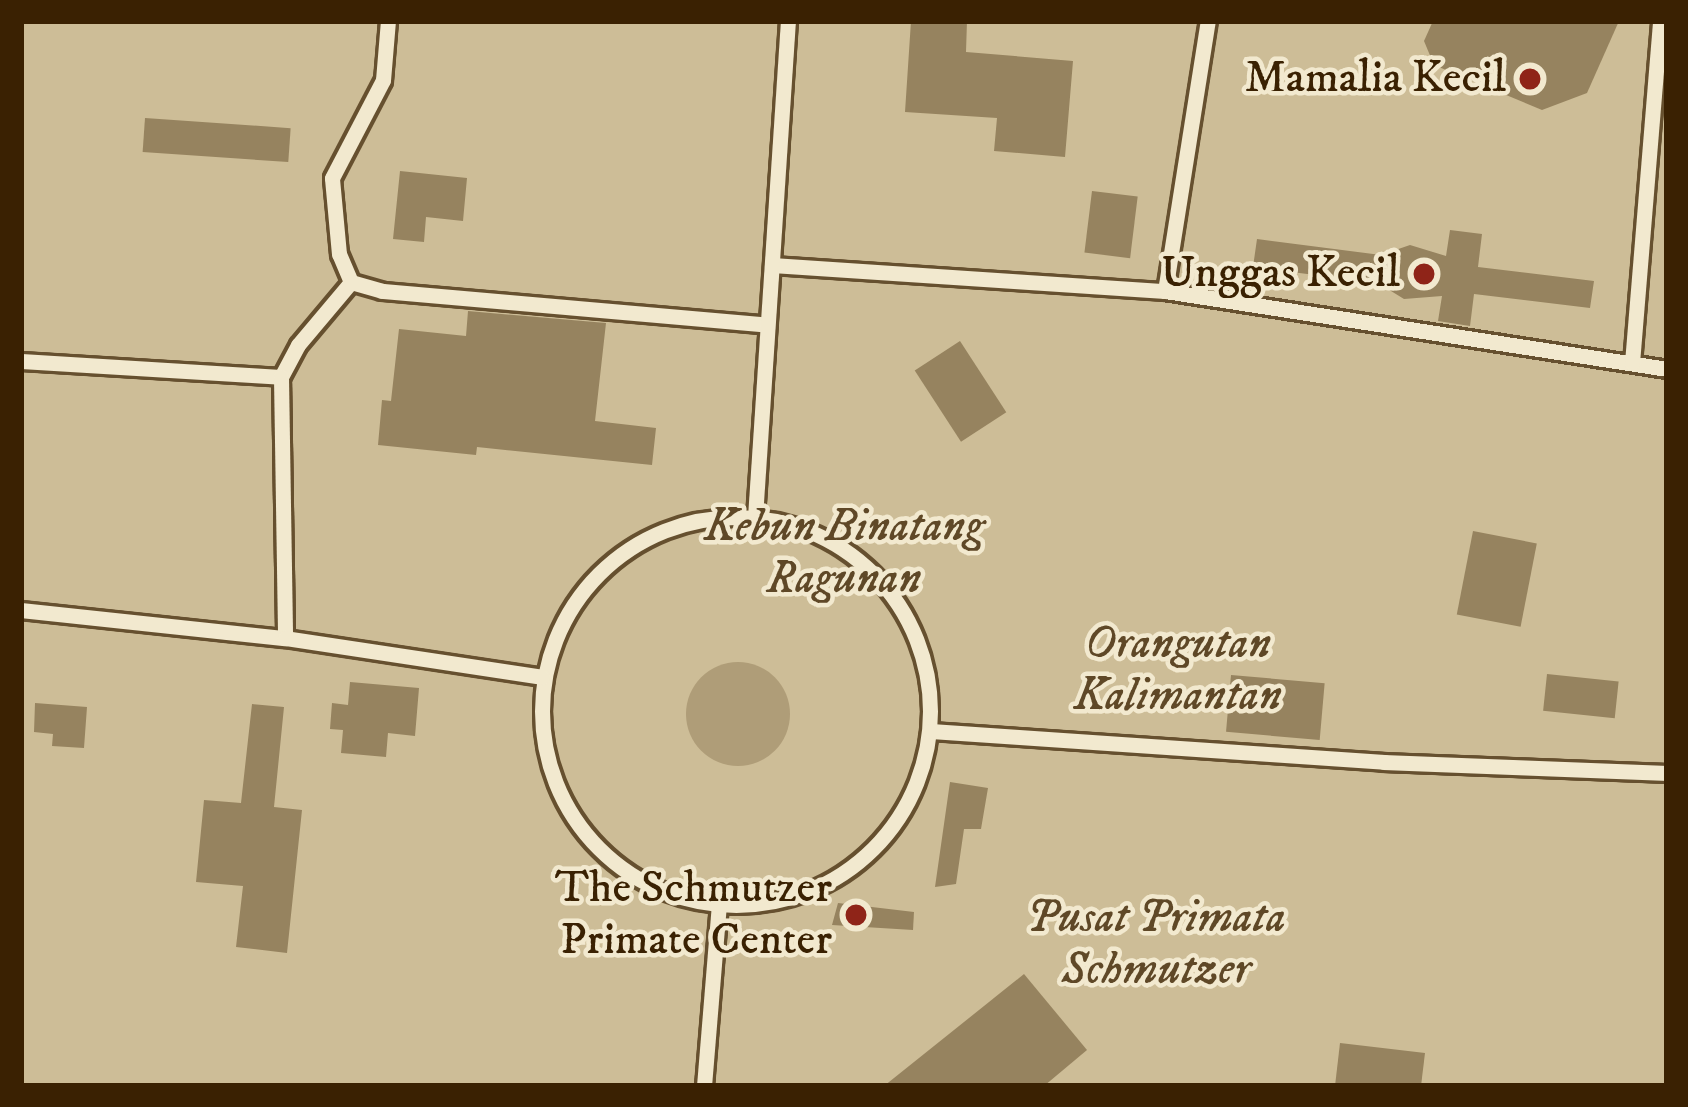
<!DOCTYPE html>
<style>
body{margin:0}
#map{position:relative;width:1688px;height:1107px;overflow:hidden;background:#ebddb5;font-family:"IM FELL DW Pica",serif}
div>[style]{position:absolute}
.green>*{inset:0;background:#cdbd97;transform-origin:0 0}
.water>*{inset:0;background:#af9d78}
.round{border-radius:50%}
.building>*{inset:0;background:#96835f;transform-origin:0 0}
.roads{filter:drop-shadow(3px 0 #66502f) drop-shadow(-3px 0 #66502f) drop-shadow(0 3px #66502f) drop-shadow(0 -3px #66502f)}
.lane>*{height:15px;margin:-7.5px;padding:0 7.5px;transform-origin:7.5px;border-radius:7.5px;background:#f2e9cf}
.lane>.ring{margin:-7.5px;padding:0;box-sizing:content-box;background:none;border:15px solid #f2e9cf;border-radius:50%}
.dots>*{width:33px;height:33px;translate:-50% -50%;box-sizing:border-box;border:6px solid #f2e9cf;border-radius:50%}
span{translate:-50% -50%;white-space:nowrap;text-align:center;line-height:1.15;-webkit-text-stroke:9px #f2e9cf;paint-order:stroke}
.poi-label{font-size:45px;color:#3a2102}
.right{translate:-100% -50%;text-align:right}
.park-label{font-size:45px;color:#5f4827;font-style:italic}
.frame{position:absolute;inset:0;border:24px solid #3a2102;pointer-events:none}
</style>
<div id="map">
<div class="green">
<i style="left:21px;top:21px;width:1646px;height:1065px"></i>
</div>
<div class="water">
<i class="round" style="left:686px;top:662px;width:104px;height:104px"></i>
</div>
<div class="building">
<i style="clip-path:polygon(911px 21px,967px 21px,966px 52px,1073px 61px,1065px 157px,994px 151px,997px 118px,905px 112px)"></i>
<i style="clip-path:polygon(1433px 21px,1619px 21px,1587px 93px,1542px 110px,1434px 65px,1424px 41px)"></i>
<i style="left:145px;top:118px;width:146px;height:34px;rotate:4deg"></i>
<i style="clip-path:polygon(400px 171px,467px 178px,463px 221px,426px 217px,424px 242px,393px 239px)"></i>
<i style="left:1092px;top:191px;width:46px;height:62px;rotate:7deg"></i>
<i style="clip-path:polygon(1450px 230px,1482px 234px,1478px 267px,1594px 281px,1590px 308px,1474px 294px,1470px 326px,1438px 321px,1442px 296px,1404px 299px,1378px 283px,1253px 267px,1257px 239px,1381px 255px,1410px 245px,1446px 256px)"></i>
<i style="clip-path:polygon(468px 311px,606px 323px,595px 421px,656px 428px,652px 465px,477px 447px,476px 455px,378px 445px,382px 400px,391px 401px,399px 329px,466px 336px)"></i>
<i style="left:960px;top:341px;width:85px;height:54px;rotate:57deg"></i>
<i style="left:1473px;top:531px;width:65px;height:85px;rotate:11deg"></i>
<i style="left:1547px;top:674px;width:72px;height:37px;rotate:6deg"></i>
<i style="left:1231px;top:675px;width:94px;height:57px;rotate:5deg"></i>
<i style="clip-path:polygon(350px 682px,419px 688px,415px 736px,388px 733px,386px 757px,341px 753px,343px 730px,330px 729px,332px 703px,348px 705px)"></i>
<i style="clip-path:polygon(35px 703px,87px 707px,84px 748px,52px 746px,53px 734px,34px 732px)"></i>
<i style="clip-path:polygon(252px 704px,284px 707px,274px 807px,302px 810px,287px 953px,236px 947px,243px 886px,196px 882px,204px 800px,241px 803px)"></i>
<i style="clip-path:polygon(950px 782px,988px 788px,981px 829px,964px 829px,956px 884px,935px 887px)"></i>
<i style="clip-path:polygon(838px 903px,914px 912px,913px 930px,832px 925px)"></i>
<i style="clip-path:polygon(1024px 974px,1087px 1050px,1044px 1086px,884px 1086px)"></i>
<i style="clip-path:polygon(1340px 1043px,1425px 1053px,1421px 1086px,1335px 1086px)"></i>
</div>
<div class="roads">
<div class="lane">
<i style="left:772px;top:265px;width:394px;rotate:3.8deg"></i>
<i style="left:1165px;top:291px;width:508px;rotate:8.83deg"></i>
<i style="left:351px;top:282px;width:30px;rotate:-113deg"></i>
<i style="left:339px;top:254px;width:76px;rotate:-95.3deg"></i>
<i style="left:332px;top:178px;width:110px;rotate:-62.5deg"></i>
<i style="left:383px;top:80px;width:59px;rotate:-85.2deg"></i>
<i style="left:1165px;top:291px;width:273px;rotate:-81deg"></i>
<i style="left:21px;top:361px;width:260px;rotate:3.5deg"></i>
<i style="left:281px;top:377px;width:36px;rotate:-62deg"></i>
<i style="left:298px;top:345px;width:82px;rotate:-49.9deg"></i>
<i style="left:351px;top:282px;width:32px;rotate:16deg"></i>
<i style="left:382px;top:291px;width:386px;rotate:5deg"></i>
<i style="left:1632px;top:363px;width:343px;rotate:-85.3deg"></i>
<i style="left:281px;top:377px;width:261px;rotate:89.1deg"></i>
<i class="ring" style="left:542px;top:517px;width:373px;height:373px"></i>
<i style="left:755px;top:517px;width:497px;rotate:-86.2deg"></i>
<i style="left:21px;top:610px;width:265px;rotate:6.1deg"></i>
<i style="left:285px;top:638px;width:260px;rotate:8.6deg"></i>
<i style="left:931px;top:731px;width:454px;rotate:3.9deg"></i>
<i style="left:1384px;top:762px;width:283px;rotate:2.2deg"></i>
<i style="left:704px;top:1086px;width:182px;rotate:-85.3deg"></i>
</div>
</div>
<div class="dots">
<i style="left:1530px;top:79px;background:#8f2418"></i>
<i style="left:1424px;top:274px;background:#8f2418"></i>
<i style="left:856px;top:915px;background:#8f2418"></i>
</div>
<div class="poi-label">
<span class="right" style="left:1506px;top:79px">Mamalia Kecil</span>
<span class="right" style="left:1400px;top:274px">Unggas Kecil</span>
<span class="right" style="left:832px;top:915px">The Schmutzer<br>Primate Center</span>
</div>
<div class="park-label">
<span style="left:844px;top:554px">Kebun Binatang<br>Ragunan</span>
<span style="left:1178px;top:671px">Orangutan<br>Kalimantan</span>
<span style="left:1156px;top:945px">Pusat Primata<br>Schmutzer</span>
</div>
<div class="frame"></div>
</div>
